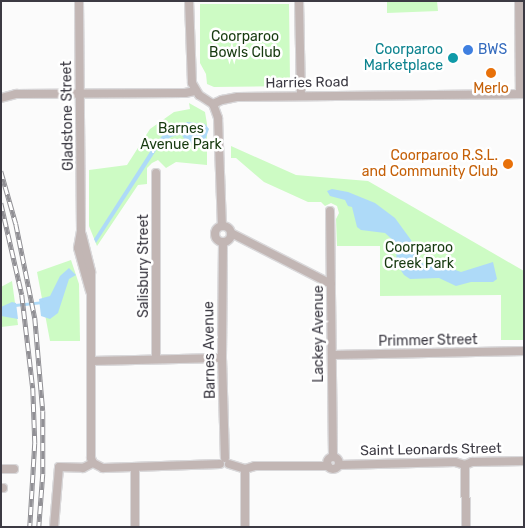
<!DOCTYPE html>
<style>
body{margin:0}
#map{position:relative;width:525px;height:528px;overflow:hidden;background:#fbfbfb;font-family:Rubik,sans-serif}
div>[style]{position:absolute}
.green>*{inset:0;background:#cdfbc4}
.water>*{inset:0;background:#aedaf8}
.stream>*{height:2.5px;margin:-1.25px;padding:0 1.25px;transform-origin:1.25px;border-radius:1.25px;background:#aedaf8}
.roads{filter:drop-shadow(1px 0 #d9d8da) drop-shadow(-1px 0 #d9d8da) drop-shadow(0 1px #d9d8da) drop-shadow(0 -1px #d9d8da)}
.minor>*{height:8px;margin:-4px;padding:0 4px;transform-origin:4px;border-radius:4px;background:#c2b6b4}
.minor>.ring{margin:-4px;padding:0;box-sizing:content-box;background:none;border:8px solid #c2b6b4;border-radius:50%}
.rail>*{height:4.5px;margin-top:-2.25px;transform-origin:0;background:repeating-linear-gradient(90deg,#fff 0 8px,#919095 0 16px);box-sizing:border-box;border-block:1px solid #919095}
.dots>*{width:14px;height:14px;translate:-50% -50%;box-sizing:border-box;border:2px solid #fff;border-radius:50%}
span{translate:-50% -50%;white-space:nowrap;text-align:center;line-height:1.15;-webkit-text-stroke:5px #fff;paint-order:stroke}
.park-label{font-size:14px;color:#173a10}
.culture-label{font-size:14px;color:#0d838f}
.right{translate:-100% -50%;text-align:right}
.shop-label{font-size:14px;color:#366cbe}
.left{translate:0 -50%;text-align:left}
.street-label{font-size:14px;color:#3c3a43}
.food-label{font-size:14px;color:#c56008}
.frame{position:absolute;inset:0;border:2px solid #3c3a43;pointer-events:none}
</style>
<div id="map">
<div class="green">
<i style="clip-path:polygon(387px 1px,437px 1px,438px 11px,387px 13px)"></i>
<i style="clip-path:polygon(200px 4px,289px 4px,290px 81px,287px 86px,214px 87px,207px 84px,206px 74px,200px 63px)"></i>
<i style="clip-path:polygon(189px 103px,205px 112px,207px 124px,207px 165px,176px 162px,166px 168px,158px 160px,152px 163px,147px 168px,147px 184px,138px 185px,97px 246px,89px 226px,89px 170px,127px 165px,150px 129px,174px 112px,190px 109px)"></i>
<i style="clip-path:polygon(231px 146px,296px 175px,368px 181px,524px 271px,524px 340px,501px 340px,501px 295px,380px 296px,380px 246px,337px 246px,336px 219px,339px 213px,337px 206px,331px 203px,325px 206px,321px 202px,308px 202px,264px 182px,236px 158px,231px 158px)"></i>
<i style="clip-path:polygon(71px 260px,79px 284px,80px 341px,50px 341px,37px 272px)"></i>
<i style="clip-path:polygon(12px 281px,18px 325px,1px 327px,1px 287px)"></i>
</div>
<div class="water">
<i style="clip-path:polygon(187px 122px,205px 124px,209px 129px,203px 146px,187px 143px,181px 134px,171px 137px,159px 146px,96px 243px,94px 239px,155px 144px,163px 135px)"></i>
<i style="clip-path:polygon(332px 189px,348px 192px,375px 203px,395px 218px,411px 240px,418px 259px,422px 263px,427px 265px,439px 264px,461px 272px,493px 262px,497px 279px,493px 282px,471px 282px,456px 286px,439px 278px,410px 279px,404px 275px,398px 266px,394px 241px,385px 233px,361px 230px,357px 227px,352px 207px,348px 206px,345px 200px,330px 196px,327px 191px)"></i>
<i style="clip-path:polygon(69px 268px,76px 275px,69px 279px,58px 313px,50px 319px,41px 316px,39px 299px,50px 296px,60px 276px)"></i>
<i style="clip-path:polygon(12px 302px,16px 303px,18px 319px,1px 316px,1px 307px)"></i>
</div>
<div class="stream">
<i style="left:15px;top:305px;width:27px;rotate:-6deg"></i>
</div>
<div class="roads">
<div class="minor">
<i style="left:79px;top:1px;width:230px;rotate:89.5deg"></i>
<i style="left:81px;top:231px;width:17px;rotate:100deg"></i>
<i style="left:78px;top:248px;width:45px;rotate:74.4deg"></i>
<i style="left:189px;top:1px;width:82px;rotate:87.9deg"></i>
<i style="left:192px;top:83px;width:14px;rotate:60deg"></i>
<i style="left:199px;top:95px;width:17px;rotate:33deg"></i>
<i style="left:213px;top:104px;width:15px;rotate:70deg"></i>
<i style="left:218px;top:118px;width:108px;rotate:87.9deg"></i>
<i style="left:299px;top:1px;width:95px;rotate:88.8deg"></i>
<i style="left:519px;top:1px;width:93px;rotate:89.4deg"></i>
<i style="left:1px;top:98px;width:16px;rotate:-15deg"></i>
<i style="left:16px;top:94px;width:169px;rotate:-0.3deg"></i>
<i style="left:185px;top:93px;width:10px;rotate:-11deg"></i>
<i style="left:213px;top:104px;width:10px;rotate:-24deg"></i>
<i style="left:222px;top:100px;width:16px;rotate:-11deg"></i>
<i style="left:238px;top:97px;width:286px;rotate:-0.6deg"></i>
<i style="left:156px;top:173px;width:186px;rotate:90deg"></i>
<i style="left:330px;top:211px;width:246px;rotate:89.3deg"></i>
<i class="ring" style="left:215px;top:226px;width:8px;height:8px"></i>
<i style="left:231px;top:233px;width:112px;rotate:27deg"></i>
<i style="left:82px;top:235px;width:38px;rotate:76deg"></i>
<i style="left:91px;top:272px;width:186px;rotate:90deg"></i>
<i style="left:91px;top:458px;width:5px;rotate:68deg"></i>
<i style="left:223px;top:242px;width:116px;rotate:90.5deg"></i>
<i style="left:222px;top:358px;width:100px;rotate:88.3deg"></i>
<i style="left:332px;top:355px;width:192px;rotate:-1.2deg"></i>
<i style="left:92px;top:361px;width:130px;rotate:-1.3deg"></i>
<i class="ring" style="left:327px;top:457px;width:4px;height:4px"></i>
<i style="left:93px;top:463px;width:11px;rotate:27deg"></i>
<i style="left:103px;top:468px;width:117px;rotate:-2deg"></i>
<i style="left:229px;top:464px;width:17px;rotate:17deg"></i>
<i style="left:245px;top:469px;width:10px;rotate:-17deg"></i>
<i style="left:255px;top:466px;width:73px"></i>
<i style="left:339px;top:465px;width:116px;rotate:-1.5deg"></i>
<i style="left:455px;top:462px;width:10px;rotate:17deg"></i>
<i style="left:465px;top:465px;width:8px;rotate:-23deg"></i>
<i style="left:472px;top:462px;width:52px;rotate:-1.1deg"></i>
<i style="left:465px;top:465px;width:62px;rotate:89.1deg"></i>
<i style="left:135px;top:467px;width:60px;rotate:90deg"></i>
<i style="left:1px;top:469px;width:13px"></i>
<i style="left:245px;top:469px;width:58px;rotate:90deg"></i>
<i style="left:1px;top:488px;width:2px"></i>
<i style="left:54px;top:527px;width:60px;rotate:-85.2deg"></i>
<i style="left:59px;top:467px;width:24px;rotate:2deg"></i>
<i style="left:83px;top:468px;width:11px;rotate:-27deg"></i>
</div>
</div>
<div class="rail">
<i style="left:1px;top:171px;width:55px;rotate:74.2deg"></i>
<i style="left:16px;top:224px;width:96px;rotate:78.6deg"></i>
<i style="left:35px;top:318px;width:93px;rotate:85.1deg"></i>
<i style="left:43px;top:411px;width:63px;rotate:90deg"></i>
<i style="left:43px;top:474px;width:53px;rotate:94.3deg"></i>
<i style="left:1px;top:203px;width:94px;rotate:77.1deg"></i>
<i style="left:22px;top:295px;width:94px;rotate:83.3deg"></i>
<i style="left:33px;top:388px;width:55px;rotate:87.9deg"></i>
<i style="left:35px;top:443px;width:84px;rotate:93.4deg"></i>
</div>
<div class="dots">
<i style="left:468px;top:50px;background:#3f7fe0"></i>
<i style="left:453px;top:58px;background:#0f9aa8"></i>
<i style="left:491px;top:73px;background:#e8710a"></i>
<i style="left:508px;top:164px;background:#e8710a"></i>
</div>
<div class="park-label">
<span style="left:245px;top:45px">Coorparoo<br>Bowls Club</span>
<span style="left:181px;top:137px">Barnes<br>Avenue Park</span>
<span style="left:419px;top:256px">Coorparoo<br>Creek Park</span>
</div>
<div class="culture-label">
<span class="right" style="left:443px;top:58px">Coorparoo<br>Marketplace</span>
</div>
<div class="shop-label">
<span class="left" style="left:478px;top:50px">BWS</span>
</div>
<div class="street-label">
<span style="left:307px;top:83px;rotate:-1deg">Harries Road</span>
<span style="left:68px;top:116px;rotate:-91deg">Gladstone Street</span>
<span style="left:144px;top:266px;rotate:-90deg">Salisbury Street</span>
<span style="left:319px;top:334px;rotate:-90deg">Lackey Avenue</span>
<span style="left:428px;top:341px;rotate:-1deg">Primmer Street</span>
<span style="left:210px;top:350px;rotate:-91deg">Barnes Avenue</span>
<span style="left:431px;top:450px;rotate:-1deg">Saint Leonards Street</span>
</div>
<div class="food-label">
<span style="left:491px;top:89px">Merlo</span>
<span class="right" style="left:498px;top:164px">Coorparoo R.S.L.<br>and Community Club</span>
</div>
<div class="frame"></div>
</div>
